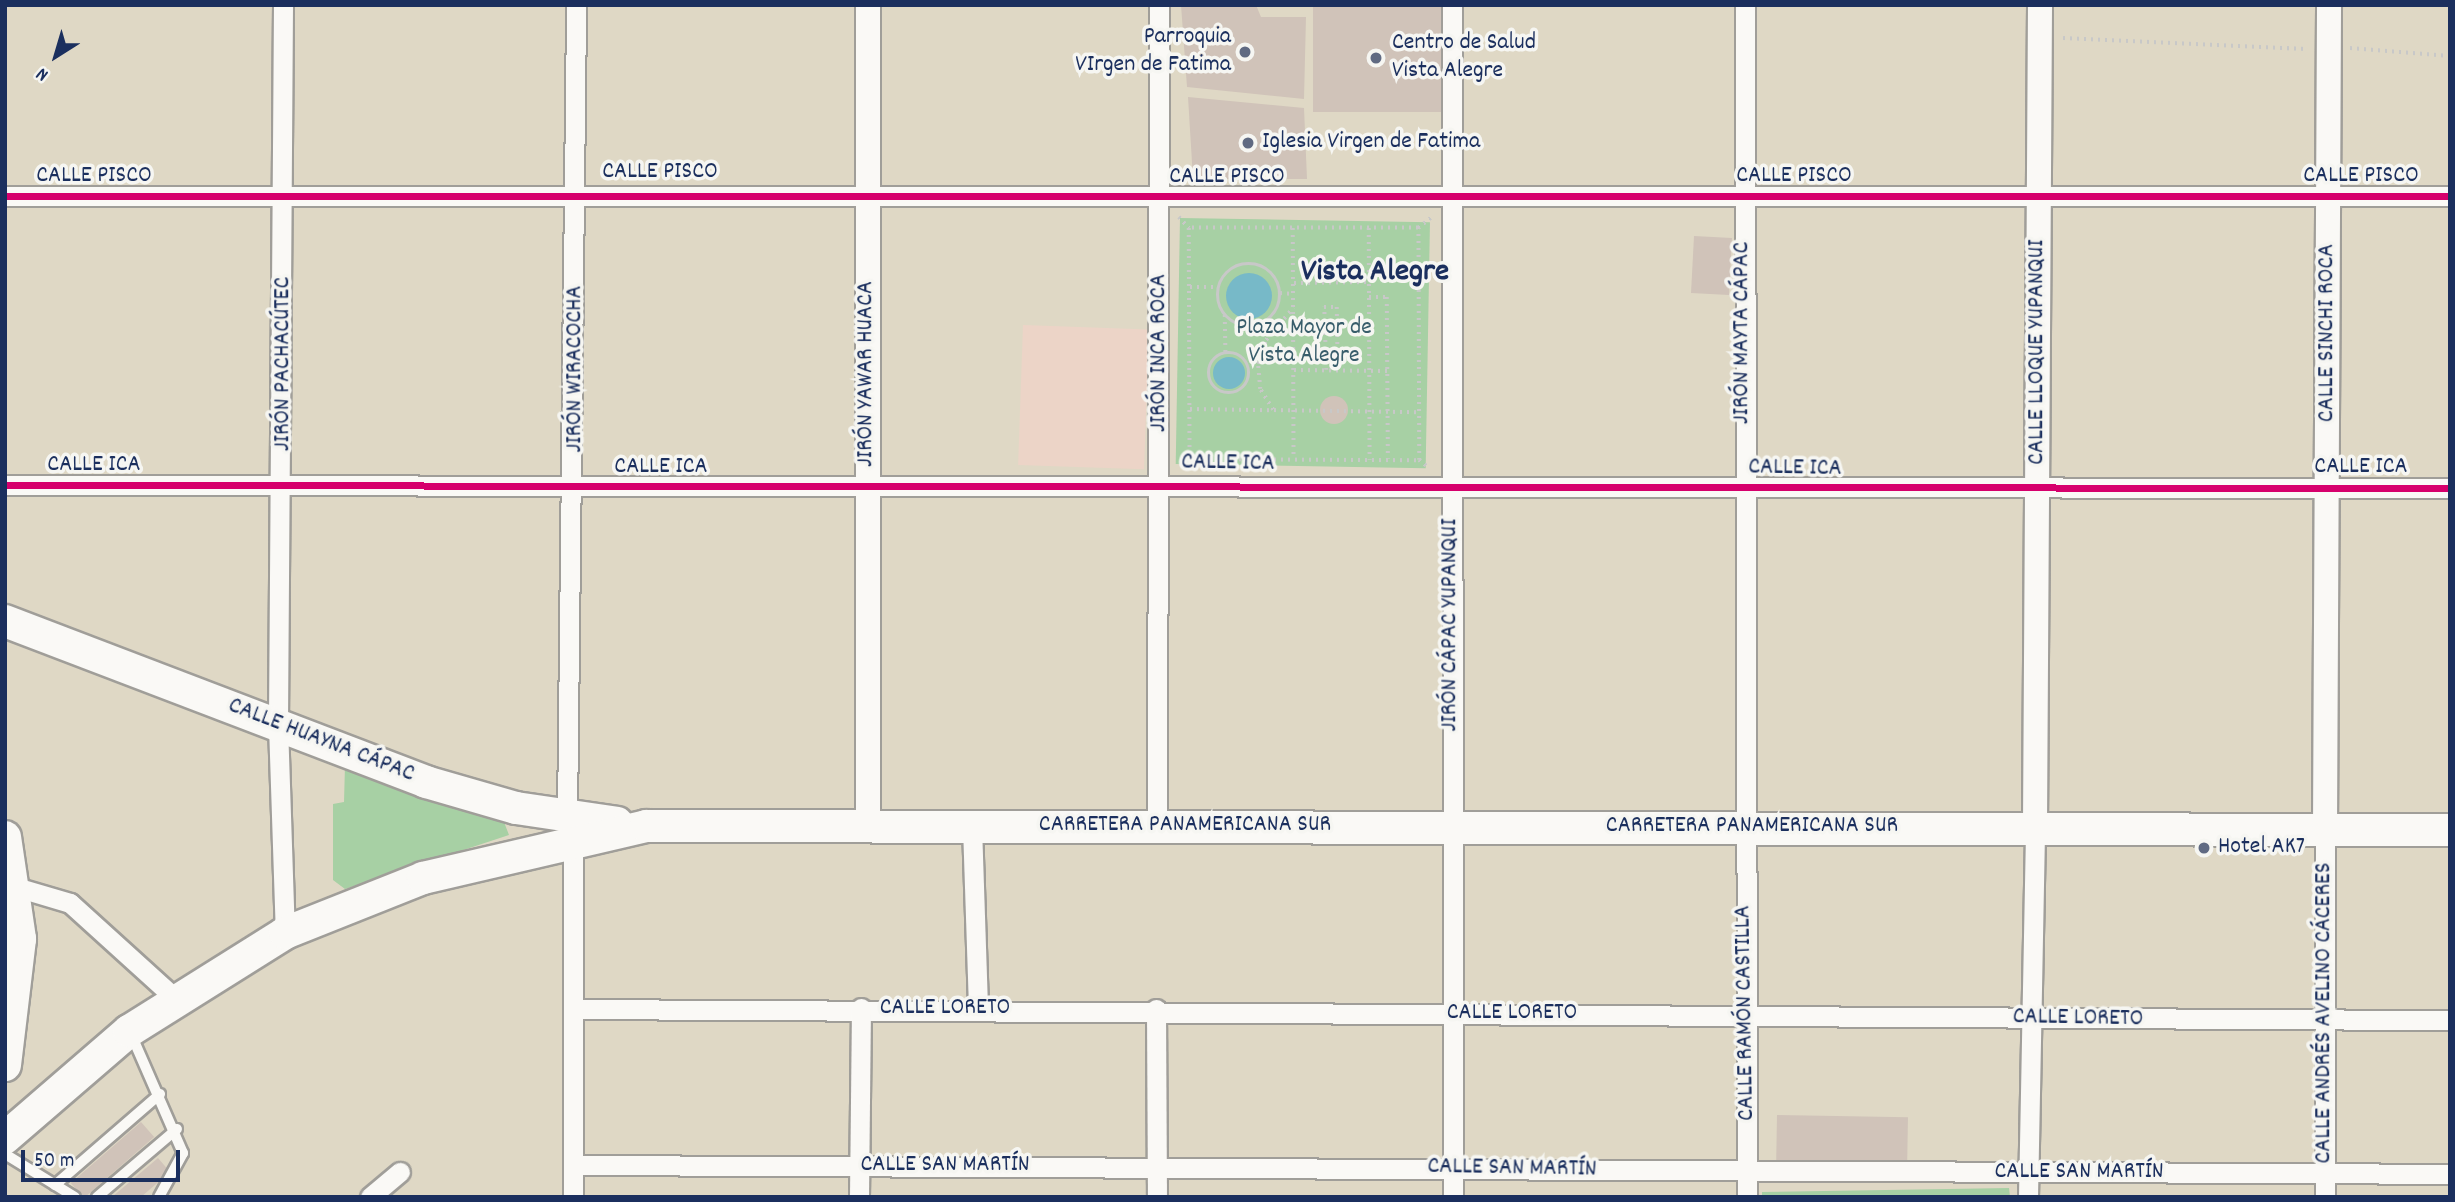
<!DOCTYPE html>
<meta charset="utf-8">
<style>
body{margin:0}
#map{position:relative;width:2455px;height:1202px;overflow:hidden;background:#dfd8c5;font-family:Dekko,sans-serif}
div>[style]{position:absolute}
.built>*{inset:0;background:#ecd4c7;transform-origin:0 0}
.green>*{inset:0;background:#a7d0a4;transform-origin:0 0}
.water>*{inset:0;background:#77b9c8}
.round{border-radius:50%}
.building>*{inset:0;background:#d0c3b9;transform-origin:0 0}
.path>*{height:3.5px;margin-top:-1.75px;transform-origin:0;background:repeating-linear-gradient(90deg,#c8c8c8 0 2px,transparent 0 7px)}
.path>.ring{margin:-1.75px;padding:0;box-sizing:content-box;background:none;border:3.5px solid #c8c8c8;border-radius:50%}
.roads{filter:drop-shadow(2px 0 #a09e99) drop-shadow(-2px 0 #a09e99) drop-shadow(0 2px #a09e99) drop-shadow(0 -2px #a09e99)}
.service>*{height:10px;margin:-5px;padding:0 5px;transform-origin:5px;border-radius:5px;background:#faf9f6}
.minor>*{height:19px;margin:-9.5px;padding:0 9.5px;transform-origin:9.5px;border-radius:9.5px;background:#faf9f6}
.tertiary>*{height:24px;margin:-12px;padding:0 12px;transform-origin:12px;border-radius:12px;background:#faf9f6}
.trunk>*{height:32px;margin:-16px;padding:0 16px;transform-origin:16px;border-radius:16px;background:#faf9f6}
.cycleway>*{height:7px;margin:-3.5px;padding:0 3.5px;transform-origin:3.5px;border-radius:3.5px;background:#d6006c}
.dots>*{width:19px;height:19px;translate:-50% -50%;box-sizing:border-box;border:4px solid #f6f6f2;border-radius:50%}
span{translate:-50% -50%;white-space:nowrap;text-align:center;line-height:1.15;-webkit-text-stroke:7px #f6f6f2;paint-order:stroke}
.poi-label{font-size:24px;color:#1b2f5e}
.right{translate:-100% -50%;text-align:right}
.left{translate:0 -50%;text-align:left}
.street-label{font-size:24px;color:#1b2f5e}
.park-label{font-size:24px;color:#385d6b}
.district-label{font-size:32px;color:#1b2f5e;font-weight:700}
.frame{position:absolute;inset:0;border:7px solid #1b2f5e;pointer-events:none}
.north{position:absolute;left:21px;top:21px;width:70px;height:70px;-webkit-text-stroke:5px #f6f6f2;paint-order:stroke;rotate:217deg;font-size:19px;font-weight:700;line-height:28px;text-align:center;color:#1b2f5e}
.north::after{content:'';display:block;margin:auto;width:24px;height:32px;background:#1b2f5e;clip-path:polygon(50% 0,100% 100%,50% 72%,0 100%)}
.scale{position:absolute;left:21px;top:1150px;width:159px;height:32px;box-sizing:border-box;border:4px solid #1b2f5e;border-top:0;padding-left:9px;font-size:21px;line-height:24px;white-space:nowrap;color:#1b2f5e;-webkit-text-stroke:5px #f6f6f2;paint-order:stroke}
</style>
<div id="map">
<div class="built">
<i style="left:1023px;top:325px;width:126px;height:140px;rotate:2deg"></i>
</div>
<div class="green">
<i style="left:1180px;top:218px;width:250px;height:246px;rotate:1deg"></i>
<i style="clip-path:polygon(345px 765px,504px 822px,509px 835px,345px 889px,333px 880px,333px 804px,344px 802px)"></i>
<i style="clip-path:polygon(2009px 1188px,2010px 1197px,1762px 1197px,1762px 1192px)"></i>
</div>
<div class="water">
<i class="round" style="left:1226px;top:273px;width:46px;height:46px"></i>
<i class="round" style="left:1213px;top:357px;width:32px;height:32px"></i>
</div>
<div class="building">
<i style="clip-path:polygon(1181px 5px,1256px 5px,1261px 17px,1306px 17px,1304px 99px,1187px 87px)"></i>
<i style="left:1313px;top:5px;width:128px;height:107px"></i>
<i style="clip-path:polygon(1188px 97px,1304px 108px,1307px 179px,1193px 179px)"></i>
<i style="left:1694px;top:236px;width:38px;height:57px;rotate:3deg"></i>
<i class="round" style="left:1320px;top:396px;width:28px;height:28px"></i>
<i style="left:1777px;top:1115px;width:131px;height:47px;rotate:1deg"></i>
<i style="left:141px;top:1122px;width:20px;height:93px;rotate:49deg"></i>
<i style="clip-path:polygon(158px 1158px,170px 1172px,141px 1197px,112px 1197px)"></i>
</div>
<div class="path">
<i style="left:2063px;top:38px;width:244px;rotate:2.6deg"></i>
<i style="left:2350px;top:48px;width:100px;rotate:4.6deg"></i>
<i style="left:1179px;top:217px;width:15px;rotate:48deg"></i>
<i style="left:1293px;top:228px;width:231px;rotate:89.8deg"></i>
<i style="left:1369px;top:228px;width:232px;rotate:89.8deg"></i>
<i style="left:1418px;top:228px;width:19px;rotate:-39deg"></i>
<i class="ring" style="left:1218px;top:264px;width:58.5px;height:58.5px"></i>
<i style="left:1294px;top:283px;width:75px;rotate:-0.8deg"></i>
<i style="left:1190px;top:287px;width:29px"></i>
<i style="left:1280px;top:293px;width:14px;rotate:4deg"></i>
<i style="left:1369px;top:297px;width:18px"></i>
<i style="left:1387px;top:297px;width:162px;rotate:89.6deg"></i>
<i style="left:1225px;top:315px;width:39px;rotate:89deg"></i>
<i class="ring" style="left:1209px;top:353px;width:36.5px;height:36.5px"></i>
<i style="left:1294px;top:370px;width:93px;rotate:0.6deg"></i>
<i style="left:1326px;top:370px;width:63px;rotate:-91.8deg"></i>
<i style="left:1324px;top:307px;width:13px"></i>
<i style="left:1337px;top:307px;width:63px;rotate:89.1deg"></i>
<i style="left:1190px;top:409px;width:229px;rotate:0.8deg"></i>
<i style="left:1273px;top:410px;width:25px;rotate:-122deg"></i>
<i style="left:1260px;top:389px;width:25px;rotate:-95deg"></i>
<i style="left:1258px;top:364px;width:25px;rotate:-72deg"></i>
<i style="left:1266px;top:340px;width:42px;rotate:-49.8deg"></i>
<i style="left:1419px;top:460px;width:232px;rotate:-90.2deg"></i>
<i style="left:1418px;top:228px;width:229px;rotate:180deg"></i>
<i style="left:1189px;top:228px;width:231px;rotate:89.8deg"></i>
<i style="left:1190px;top:459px;width:229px;rotate:0.3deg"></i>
<i style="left:1419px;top:460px;width:11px;rotate:38deg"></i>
</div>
<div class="roads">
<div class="service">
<i style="left:131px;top:1034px;width:130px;rotate:66.4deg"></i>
<i style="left:183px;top:1153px;width:50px;rotate:118.6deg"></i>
<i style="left:5px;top:1154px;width:82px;rotate:31.6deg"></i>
<i style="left:55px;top:1185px;width:139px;rotate:-40.9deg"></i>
<i style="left:97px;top:1197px;width:105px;rotate:-40.4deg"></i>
</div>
<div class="minor">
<i style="left:283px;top:5px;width:720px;rotate:90.4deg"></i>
<i style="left:278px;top:725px;width:208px;rotate:88.1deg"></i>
<i style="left:1452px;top:5px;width:1192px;rotate:89.95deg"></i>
<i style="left:1745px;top:5px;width:1192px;rotate:89.9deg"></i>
<i style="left:5px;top:196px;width:2445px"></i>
<i style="left:5px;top:485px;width:2445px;rotate:0.07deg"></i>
<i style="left:567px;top:817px;width:812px;rotate:-89.36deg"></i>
<i style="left:972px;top:826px;width:183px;rotate:88.1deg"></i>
<i style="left:1157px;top:826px;width:821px;rotate:-89.86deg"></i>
<i style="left:2325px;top:829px;width:368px;rotate:90deg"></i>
<i style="left:16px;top:887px;width:56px;rotate:16.5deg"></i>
<i style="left:70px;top:903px;width:143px;rotate:42.2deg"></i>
<i style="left:573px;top:1009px;width:1877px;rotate:0.34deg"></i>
<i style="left:1156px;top:1009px;width:188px;rotate:89.7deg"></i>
<i style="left:573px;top:1165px;width:1877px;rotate:0.27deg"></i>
<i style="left:370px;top:1197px;width:39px;rotate:-40deg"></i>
<i style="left:573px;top:1197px;width:356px;rotate:-90deg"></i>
<i style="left:859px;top:1197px;width:189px;rotate:-89.4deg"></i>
<i style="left:2028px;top:1197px;width:372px;rotate:-88.9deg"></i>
</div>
<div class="tertiary">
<i style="left:868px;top:5px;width:822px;rotate:90deg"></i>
<i style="left:2035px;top:825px;width:820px;rotate:-89.65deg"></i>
<i style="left:2325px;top:829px;width:824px;rotate:-89.72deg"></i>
</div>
<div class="trunk">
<i style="left:5px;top:621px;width:451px;rotate:20.9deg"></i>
<i style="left:426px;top:782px;width:94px;rotate:16.1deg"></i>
<i style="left:516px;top:808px;width:102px;rotate:8.4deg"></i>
<i style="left:5px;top:837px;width:103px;rotate:81.6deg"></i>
<i style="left:20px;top:939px;width:127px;rotate:96.8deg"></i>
<i style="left:5px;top:1138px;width:164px;rotate:-40.8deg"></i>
<i style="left:129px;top:1031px;width:184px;rotate:-32.1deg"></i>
<i style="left:285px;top:933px;width:149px;rotate:-21.7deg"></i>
<i style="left:423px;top:878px;width:229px;rotate:-13.1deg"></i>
<i style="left:646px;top:826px;width:1804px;rotate:0.13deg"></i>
</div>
</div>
<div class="cycleway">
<i style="left:5px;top:196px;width:2445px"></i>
<i style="left:5px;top:485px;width:2445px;rotate:0.07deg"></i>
</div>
<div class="dots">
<i style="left:1245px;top:52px;background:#606a82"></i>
<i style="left:1376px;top:58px;background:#606a82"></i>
<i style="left:1248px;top:143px;background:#606a82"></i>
<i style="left:2204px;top:848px;background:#606a82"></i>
</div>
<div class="poi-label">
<span class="right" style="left:1231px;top:52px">Parroquia<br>VIrgen de Fatima</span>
<span class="left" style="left:1392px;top:58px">Centro de Salud<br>Vista Alegre</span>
<span class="left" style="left:1262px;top:143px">Iglesia Virgen de Fatima</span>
<span class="left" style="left:2218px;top:848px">Hotel AK7</span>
</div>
<div class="street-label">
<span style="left:660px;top:173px">CALLE PISCO</span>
<span style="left:94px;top:177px">CALLE PISCO</span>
<span style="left:1794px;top:177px">CALLE PISCO</span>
<span style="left:2361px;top:177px">CALLE PISCO</span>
<span style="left:1227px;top:178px">CALLE PISCO</span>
<span style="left:1743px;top:333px;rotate:-90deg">JIRÓN MAYTA CÁPAC</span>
<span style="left:2328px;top:333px;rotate:-90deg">CALLE SINCHI ROCA</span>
<span style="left:2038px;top:352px;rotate:-90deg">CALLE LLOQUE YUPANQUI</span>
<span style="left:1160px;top:353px;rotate:-90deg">JIRÓN INCA ROCA</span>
<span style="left:284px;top:364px;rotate:-90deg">JIRÓN PACHACÚTEC</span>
<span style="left:576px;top:369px;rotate:-90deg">JIRÓN WIRACOCHA</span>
<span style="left:867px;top:374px;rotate:-90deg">JIRÓN YAWAR HUACA</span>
<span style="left:1228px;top:464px;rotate:1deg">CALLE ICA</span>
<span style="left:94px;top:466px">CALLE ICA</span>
<span style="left:661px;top:468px">CALLE ICA</span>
<span style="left:2361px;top:468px">CALLE ICA</span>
<span style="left:1795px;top:469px;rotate:1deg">CALLE ICA</span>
<span style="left:1451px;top:625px;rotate:-90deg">JIRÓN CÁPAC YUPANQUI</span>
<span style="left:321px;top:741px;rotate:21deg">CALLE HUAYNA CÁPAC</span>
<span style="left:1185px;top:826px">CARRETERA PANAMERICANA SUR</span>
<span style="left:1752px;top:827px">CARRETERA PANAMERICANA SUR</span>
<span style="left:945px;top:1009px">CALLE LORETO</span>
<span style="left:1746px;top:1013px;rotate:-91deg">CALLE RAMÓN CASTILLA</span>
<span style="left:2325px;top:1013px;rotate:-90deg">CALLE ANDRÉS AVELINO CÁCERES</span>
<span style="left:1512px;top:1014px">CALLE LORETO</span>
<span style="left:2078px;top:1019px;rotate:1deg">CALLE LORETO</span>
<span style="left:945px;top:1166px">CALLE SAN MARTÍN</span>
<span style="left:1512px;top:1169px;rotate:1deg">CALLE SAN MARTÍN</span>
<span style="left:2079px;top:1173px">CALLE SAN MARTÍN</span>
</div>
<div class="park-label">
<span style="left:1304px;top:343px">Plaza Mayor de<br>Vista Alegre</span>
</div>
<div class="district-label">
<span style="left:1375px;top:273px">Vista Alegre</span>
</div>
<div class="frame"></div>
<div class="north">N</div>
<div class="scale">50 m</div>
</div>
